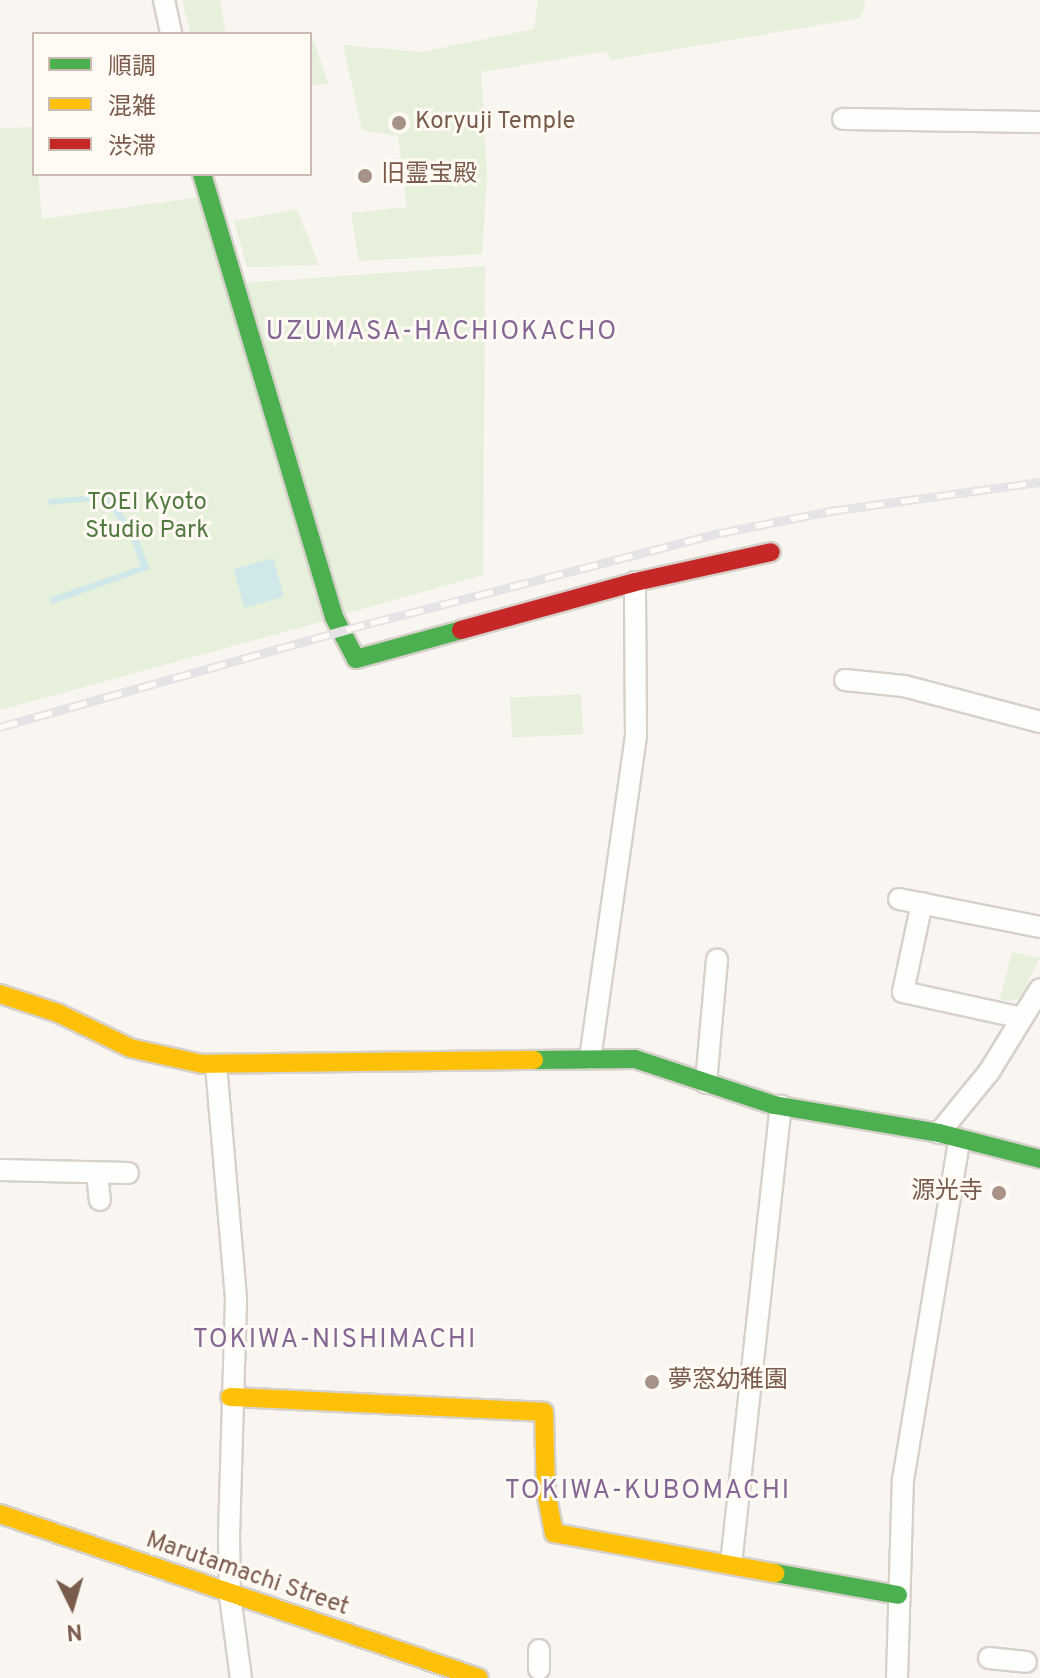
<!DOCTYPE html>
<meta charset="utf-8">
<style>
body{margin:0}
#map{position:relative;width:1040px;height:1678px;overflow:hidden;background:#f9f5f0;font-family:Overpass,"Noto Sans JP",sans-serif}
div>[style]{position:absolute}
.green>*{inset:0;background:#e7f0db;transform-origin:0 0}
.water>*{inset:0;background:#d0e8ea;transform-origin:0 0}
.roads{filter:drop-shadow(2px 0 #d7d1cb) drop-shadow(-2px 0 #d7d1cb) drop-shadow(0 2px #d7d1cb) drop-shadow(0 -2px #d7d1cb)}
.street>*{height:20px;margin:-10px;padding:0 10px;transform-origin:10px;border-radius:10px;background:#fefefd}
.fast>*{height:18px;margin:-9px;padding:0 9px;transform-origin:9px;border-radius:9px;background:#4caf50}
.slow>*{height:18px;margin:-9px;padding:0 9px;transform-origin:9px;border-radius:9px;background:#ffc107}
.jam>*{height:18px;margin:-9px;padding:0 9px;transform-origin:9px;border-radius:9px;background:#c62828}
.rail>*{height:9px;margin-top:-4.5px;transform-origin:0;background:repeating-linear-gradient(90deg,#fffaf3 0 18px,#e6e3e7 0 36px);box-sizing:border-box;border-block:2px solid #e6e3e7}
.dots>*{width:22px;height:22px;translate:-50% -50%;box-sizing:border-box;border:4px solid #fffaf3;border-radius:50%}
span{translate:-50% -50%;white-space:nowrap;text-align:center;line-height:1.15;-webkit-text-stroke:6px #fffaf3;paint-order:stroke}
.poi-label{font-size:24px;color:#7a5c4d}
.left{translate:0 -50%;text-align:left}
.right{translate:-100% -50%;text-align:right}
.park-label{font-size:24px;color:#537a41}
.street-label{font-size:24px;color:#7a5c4d}
.neighbourhood-label{font-size:26px;color:#846695;letter-spacing:2px}
.legend{position:absolute;left:32px;top:32px;width:280px;height:144px;box-sizing:border-box;background:#fffaf3;border:2px solid #cabbb1;margin:0;padding:10px 14px;list-style:none;font-size:24px;color:#7a5c4d}
.legend li{display:flex;align-items:center;gap:16px;height:40px}
.legend b{width:40px;border:2px solid #cabbb1}
.north{position:absolute;left:32px;top:1566px;width:80px;height:80px;-webkit-text-stroke:6px #fffaf3;paint-order:stroke;rotate:175deg;font-size:22px;font-weight:700;line-height:32px;text-align:center;color:#7a5c4d}
.north::after{content:'';display:block;margin:auto;width:28px;height:36px;background:#7a5c4d;clip-path:polygon(50% 0,100% 100%,50% 72%,0 100%)}
</style>
<div id="map">
<div class="green">
<i style="clip-path:polygon(182px 0,220px 0,226px 34px,191px 34px)"></i>
<i style="clip-path:polygon(538px 0,864px 0,865px 6px,860px 18px,611px 60px,606px 51px,481px 72px,487px 175px,482px 254px,359px 261px,351px 213px,407px 207px,398px 136px,362px 130px,343px 45px,422px 52px,534px 29px)"></i>
<i style="clip-path:polygon(310px 41px,314px 41px,328px 83px,310px 86px)"></i>
<i style="clip-path:polygon(34px 127px,42px 219px,201px 197px,328px 620px,0 710px,0 128px)"></i>
<i style="clip-path:polygon(297px 209px,319px 265px,247px 267px,234px 221px)"></i>
<i style="clip-path:polygon(485px 266px,483px 575px,341px 615px,242px 283px)"></i>
<i style="left:581px;top:694px;width:40px;height:71px;rotate:87deg"></i>
<i style="clip-path:polygon(1012px 952px,1040px 958px,1019px 999px,1009px 1001px,1000px 999px)"></i>
</div>
<div class="water">
<i style="clip-path:polygon(108px 494px,136px 533px,150px 569px,52px 604px,49px 598px,141px 566px,130px 536px,104px 500px,48px 505px,49px 499px)"></i>
<i style="left:273px;top:558px;width:40px;height:41px;rotate:74deg"></i>
</div>
<div class="roads">
<div class="street">
<i style="left:164px;top:0;width:35px;rotate:78deg"></i>
<i style="left:843px;top:119px;width:197px;rotate:0.9deg"></i>
<i style="left:845px;top:680px;width:59px;rotate:5.8deg"></i>
<i style="left:904px;top:686px;width:141px;rotate:14.8deg"></i>
<i style="left:899px;top:899px;width:144px;rotate:11.2deg"></i>
<i style="left:922px;top:903px;width:91px;rotate:102.1deg"></i>
<i style="left:903px;top:992px;width:122px;rotate:12.3deg"></i>
<i style="left:590px;top:1059px;width:327px;rotate:-81.9deg"></i>
<i style="left:636px;top:735px;width:153px;rotate:-90.4deg"></i>
<i style="left:216px;top:1065px;width:236px;rotate:85.1deg"></i>
<i style="left:236px;top:1300px;width:235px;rotate:91.7deg"></i>
<i style="left:229px;top:1535px;width:61px;rotate:89.1deg"></i>
<i style="left:230px;top:1596px;width:83px;rotate:82.4deg"></i>
<i style="left:706px;top:1083px;width:124px;rotate:-84.9deg"></i>
<i style="left:939px;top:1133px;width:79px;rotate:-50.7deg"></i>
<i style="left:989px;top:1072px;width:97px;rotate:-58.4deg"></i>
<i style="left:0;top:1170px;width:128px;rotate:1.3deg"></i>
<i style="left:97px;top:1173px;width:27px;rotate:84deg"></i>
<i style="left:731px;top:1564px;width:461px;rotate:-83.8deg"></i>
<i style="left:539px;top:1650px;width:19px;rotate:90deg"></i>
<i style="left:989px;top:1658px;width:37px;rotate:6deg"></i>
<i style="left:897px;top:1678px;width:198px;rotate:-88.3deg"></i>
<i style="left:903px;top:1480px;width:345px;rotate:-80.6deg"></i>
</div>
<div class="fast">
<i style="left:202px;top:174px;width:462px;rotate:73.4deg"></i>
<i style="left:334px;top:617px;width:47px;rotate:62.4deg"></i>
<i style="left:356px;top:659px;width:109px;rotate:-15.4deg"></i>
<i style="left:534px;top:1060px;width:101px;rotate:-0.6deg"></i>
<i style="left:635px;top:1059px;width:146px;rotate:18.3deg"></i>
<i style="left:774px;top:1105px;width:167px;rotate:9.6deg"></i>
<i style="left:939px;top:1133px;width:104px;rotate:14.4deg"></i>
<i style="left:775px;top:1573px;width:125px;rotate:10.1deg"></i>
</div>
<div class="slow">
<i style="left:0;top:994px;width:61px;rotate:18.1deg"></i>
<i style="left:58px;top:1013px;width:80px;rotate:25.9deg"></i>
<i style="left:130px;top:1048px;width:74px;rotate:12.5deg"></i>
<i style="left:202px;top:1064px;width:332px;rotate:-0.7deg"></i>
<i style="left:230px;top:1397px;width:314px;rotate:2.7deg"></i>
<i style="left:544px;top:1412px;width:80px;rotate:88.6deg"></i>
<i style="left:546px;top:1492px;width:42px;rotate:79deg"></i>
<i style="left:554px;top:1533px;width:225px;rotate:10.3deg"></i>
<i style="left:0;top:1514px;width:506px;rotate:18.9deg"></i>
</div>
<div class="jam">
<i style="left:461px;top:630px;width:180px;rotate:-15.4deg"></i>
<i style="left:635px;top:582px;width:139px;rotate:-12.4deg"></i>
</div>
</div>
<div class="rail">
<i style="left:0;top:727px;width:385px;rotate:-15.7deg"></i>
<i style="left:371px;top:623px;width:360px;rotate:-14.5deg"></i>
<i style="left:720px;top:533px;width:112px;rotate:-11.3deg"></i>
<i style="left:830px;top:511px;width:212px;rotate:-7.9deg"></i>
</div>
<div class="dots">
<i style="left:399px;top:123px;background:#a69286"></i>
<i style="left:365px;top:176px;background:#a69286"></i>
<i style="left:999px;top:1193px;background:#a69286"></i>
<i style="left:652px;top:1382px;background:#a69286"></i>
</div>
<div class="poi-label">
<span class="left" style="left:415px;top:123px">Koryuji Temple</span>
<span class="left" style="left:381px;top:176px">旧霊宝殿</span>
<span class="right" style="left:983px;top:1193px">源光寺</span>
<span class="left" style="left:668px;top:1382px">夢窓幼稚園</span>
</div>
<div class="park-label">
<span style="left:147px;top:518px">TOEI Kyoto<br>Studio Park</span>
</div>
<div class="street-label">
<span style="left:247px;top:1575px;rotate:19deg">Marutamachi Street</span>
</div>
<div class="neighbourhood-label">
<span style="left:442px;top:333px">UZUMASA-HACHIOKACHO</span>
<span style="left:335px;top:1341px">TOKIWA-NISHIMACHI</span>
<span style="left:648px;top:1492px">TOKIWA-KUBOMACHI</span>
</div>
<ul class="legend">
<li><b style="height:10px;background:#4caf50"></b>順調</li>
<li><b style="height:10px;background:#ffc107"></b>混雑</li>
<li><b style="height:10px;background:#c62828"></b>渋滞</li>
</ul>
<div class="north">N</div>
</div>
